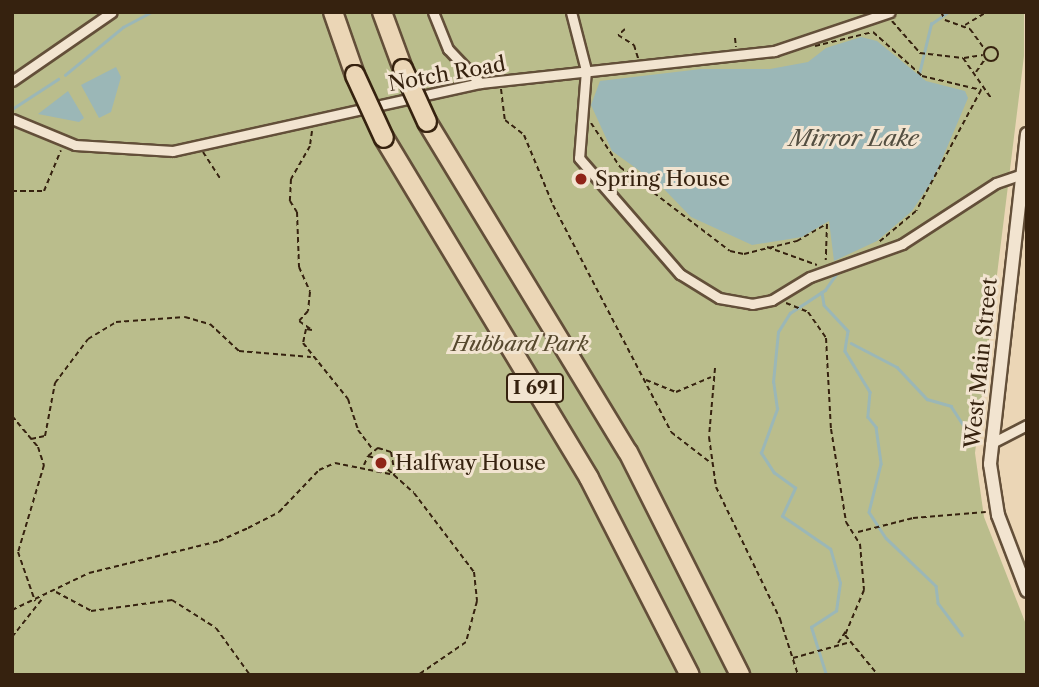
<!DOCTYPE html>
<style>
body{margin:0}
#map{position:relative;width:1039px;height:687px;overflow:hidden;background:#ebd6b6;font-family:"Libre Caslon Text",serif}
div>[style]{position:absolute}
.green>*{inset:0;background:#babd8c}
.water>*{inset:0;background:#9bb7b7}
.stream>*{height:2.5px;margin:-1.25px;padding:0 1.25px;transform-origin:1.25px;border-radius:1.25px;background:#9bb7b7}
.path>*{height:2px;margin-top:-1px;transform-origin:0;background:repeating-linear-gradient(90deg,#36220f 0 5px,transparent 0 8.5px)}
.path>.ring{margin:-1px;padding:0;box-sizing:content-box;background:none;border:2px solid #36220f;border-radius:50%}
.roads{filter:drop-shadow(2px 0 #634f39) drop-shadow(-2px 0 #634f39) drop-shadow(0 2px #634f39) drop-shadow(0 -2px #634f39)}
.minor>*{height:9px;margin:-4.5px;padding:0 4.5px;transform-origin:4.5px;border-radius:4.5px;background:#f2e4d0}
.secondary>*{height:12px;margin:-6px;padding:0 6px;transform-origin:6px;border-radius:6px;background:#f2e4d0}
.motorway>*{height:18px;margin:-9px;padding:0 9px;transform-origin:9px;border-radius:9px;background:#ebd6b6}
.bridges{filter:drop-shadow(2px 0 #36220f) drop-shadow(-2px 0 #36220f) drop-shadow(0 2px #36220f) drop-shadow(0 -2px #36220f)}
.motorway-bridge>*{height:18px;margin:-9px;padding:0 9px;transform-origin:9px;border-radius:9px;background:#ebd6b6}
.dots>*{width:19px;height:19px;translate:-50% -50%;box-sizing:border-box;border:4px solid #f2e4d0;border-radius:50%}
span{translate:-50% -50%;white-space:nowrap;text-align:center;line-height:1.15;-webkit-text-stroke:6px #f2e4d0;paint-order:stroke}
.shield-label span{padding:2px 5px;background:#f2e4d0;border:2px solid;border-radius:5px;-webkit-text-stroke-width:0}
.shield-label{font-size:19px;color:#36220f;font-weight:700}
.street-label{font-size:21px;color:#36220f}
.poi-label{font-size:21px;color:#36220f}
.left{translate:0 -50%;text-align:left}
.park-label{font-size:21px;color:#57492e;font-style:italic}
.water-label{font-size:23px;color:#544f41;font-style:italic}
.frame{position:absolute;inset:0;border:14px solid #36220f;pointer-events:none}
</style>
<div id="map">
<div class="green">
<i style="clip-path:polygon(12px 12px,1024px 12px,1024px 56px,975px 453px,984px 517px,1027px 627px,1027px 675px,12px 675px)"></i>
</div>
<div class="water">
<i style="clip-path:polygon(861px 37px,877px 41px,926px 81px,965px 91px,968px 98px,934px 178px,912px 211px,877px 241px,834px 261px,829px 221px,802px 237px,752px 245px,691px 217px,662px 187px,612px 151px,591px 105px,600px 81px,701px 69px,770px 69px,808px 62px,826px 48px)"></i>
<i style="clip-path:polygon(116px 67px,121px 77px,111px 112px,99px 118px,81px 85px)"></i>
<i style="clip-path:polygon(68px 91px,84px 118px,79px 122px,38px 114px)"></i>
</div>
<div class="stream">
<i style="left:65px;top:75px;width:75px;rotate:-39.6deg"></i>
<i style="left:123px;top:27px;width:32px;rotate:-28deg"></i>
<i style="left:918px;top:78px;width:56px;rotate:-76.5deg"></i>
<i style="left:931px;top:24px;width:21px;rotate:-35deg"></i>
<i style="left:12px;top:109px;width:55px;rotate:-33.1deg"></i>
<i style="left:822px;top:292px;width:13px;rotate:81deg"></i>
<i style="left:824px;top:305px;width:35px;rotate:47deg"></i>
<i style="left:848px;top:331px;width:20px;rotate:99deg"></i>
<i style="left:845px;top:351px;width:48px;rotate:58.6deg"></i>
<i style="left:870px;top:392px;width:25px;rotate:95deg"></i>
<i style="left:868px;top:417px;width:13px;rotate:51deg"></i>
<i style="left:876px;top:427px;width:37px;rotate:82deg"></i>
<i style="left:881px;top:464px;width:49px;rotate:104deg"></i>
<i style="left:869px;top:512px;width:31px;rotate:57deg"></i>
<i style="left:886px;top:538px;width:69px;rotate:43.8deg"></i>
<i style="left:936px;top:586px;width:17px;rotate:83deg"></i>
<i style="left:938px;top:603px;width:40px;rotate:53deg"></i>
<i style="left:851px;top:343px;width:52px;rotate:27.6deg"></i>
<i style="left:897px;top:367px;width:44px;rotate:46.8deg"></i>
<i style="left:927px;top:399px;width:25px;rotate:16deg"></i>
<i style="left:951px;top:406px;width:27px;rotate:57deg"></i>
<i style="left:826px;top:675px;width:50px;rotate:-107.4deg"></i>
<i style="left:811px;top:627px;width:30px;rotate:-33deg"></i>
<i style="left:836px;top:611px;width:28px;rotate:-82deg"></i>
<i style="left:840px;top:583px;width:35px;rotate:-106deg"></i>
<i style="left:830px;top:549px;width:58px;rotate:-145.5deg"></i>
<i style="left:782px;top:516px;width:31px;rotate:-65deg"></i>
<i style="left:795px;top:488px;width:26px;rotate:-144deg"></i>
<i style="left:774px;top:473px;width:24px;rotate:-123deg"></i>
<i style="left:761px;top:453px;width:47px;rotate:-70deg"></i>
<i style="left:777px;top:409px;width:27px;rotate:-98deg"></i>
<i style="left:773px;top:382px;width:50px;rotate:-84.3deg"></i>
<i style="left:778px;top:332px;width:22px;rotate:-58deg"></i>
<i style="left:790px;top:313px;width:42px;rotate:-33.3deg"></i>
<i style="left:825px;top:290px;width:21px;rotate:-55deg"></i>
</div>
<div class="path">
<i style="left:941px;top:12px;width:9px;rotate:63deg"></i>
<i style="left:945px;top:20px;width:27px;rotate:20deg"></i>
<i style="left:970px;top:29px;width:26px;rotate:54deg"></i>
<i style="left:892px;top:21px;width:43px;rotate:48.8deg"></i>
<i style="left:920px;top:53px;width:43px;rotate:6.6deg"></i>
<i style="left:963px;top:58px;width:49px;rotate:55deg"></i>
<i style="left:965px;top:25px;width:26px;rotate:-31deg"></i>
<i style="left:625px;top:29px;width:9px;rotate:139deg"></i>
<i style="left:618px;top:35px;width:19px;rotate:32deg"></i>
<i style="left:634px;top:45px;width:14px;rotate:73deg"></i>
<i style="left:735px;top:38px;width:9px;rotate:84deg"></i>
<i style="left:815px;top:46px;width:60px;rotate:-13.6deg"></i>
<i style="left:873px;top:32px;width:66px;rotate:41.9deg"></i>
<i style="left:922px;top:76px;width:61px;rotate:13.3deg"></i>
<i style="left:981px;top:90px;width:137px;rotate:118.2deg"></i>
<i style="left:916px;top:211px;width:48px;rotate:140deg"></i>
<i class="ring" style="left:984px;top:47px;width:12px;height:12px"></i>
<i style="left:964px;top:58px;width:19px;rotate:-9deg"></i>
<i style="left:976px;top:72px;width:16px;rotate:-55deg"></i>
<i style="left:501px;top:89px;width:31px;rotate:83deg"></i>
<i style="left:505px;top:120px;width:24px;rotate:38deg"></i>
<i style="left:524px;top:135px;width:76px;rotate:67.5deg"></i>
<i style="left:553px;top:205px;width:256px;rotate:62.5deg"></i>
<i style="left:671px;top:432px;width:51px;rotate:37.8deg"></i>
<i style="left:591px;top:123px;width:53px;rotate:56.6deg"></i>
<i style="left:620px;top:167px;width:138px;rotate:37.4deg"></i>
<i style="left:730px;top:251px;width:14px;rotate:12deg"></i>
<i style="left:744px;top:254px;width:55px;rotate:-13.8deg"></i>
<i style="left:797px;top:241px;width:34px;rotate:-30deg"></i>
<i style="left:827px;top:224px;width:36px;rotate:92deg"></i>
<i style="left:312px;top:131px;width:15px;rotate:98deg"></i>
<i style="left:310px;top:146px;width:38px;rotate:120deg"></i>
<i style="left:291px;top:179px;width:22px;rotate:93deg"></i>
<i style="left:290px;top:201px;width:13px;rotate:58deg"></i>
<i style="left:297px;top:212px;width:55px;rotate:87.9deg"></i>
<i style="left:299px;top:267px;width:27px;rotate:66deg"></i>
<i style="left:310px;top:292px;width:19px;rotate:96deg"></i>
<i style="left:308px;top:311px;width:13px;rotate:132deg"></i>
<i style="left:299px;top:321px;width:16px;rotate:35deg"></i>
<i style="left:312px;top:330px;width:6px;rotate:-171deg"></i>
<i style="left:306px;top:329px;width:14px;rotate:102deg"></i>
<i style="left:303px;top:343px;width:72px;rotate:51.2deg"></i>
<i style="left:348px;top:399px;width:33px;rotate:72deg"></i>
<i style="left:358px;top:430px;width:25px;rotate:53deg"></i>
<i style="left:203px;top:152px;width:33px;rotate:57deg"></i>
<i style="left:12px;top:191px;width:32px"></i>
<i style="left:44px;top:191px;width:44px;rotate:-67.5deg"></i>
<i style="left:767px;top:247px;width:53px;rotate:19.8deg"></i>
<i style="left:786px;top:303px;width:24px;rotate:22deg"></i>
<i style="left:808px;top:312px;width:32px;rotate:55deg"></i>
<i style="left:826px;top:338px;width:91px;rotate:86.9deg"></i>
<i style="left:831px;top:429px;width:94px;rotate:80.8deg"></i>
<i style="left:846px;top:522px;width:26px;rotate:58deg"></i>
<i style="left:860px;top:544px;width:46px;rotate:85deg"></i>
<i style="left:864px;top:590px;width:49px;rotate:112.9deg"></i>
<i style="left:845px;top:635px;width:52px;rotate:50.5deg"></i>
<i style="left:715px;top:368px;width:69px;rotate:95deg"></i>
<i style="left:709px;top:437px;width:50px;rotate:82deg"></i>
<i style="left:716px;top:487px;width:147px;rotate:64.1deg"></i>
<i style="left:780px;top:619px;width:59px;rotate:72.2deg"></i>
<i style="left:646px;top:380px;width:32px;rotate:22deg"></i>
<i style="left:676px;top:392px;width:38px;rotate:-23deg"></i>
<i style="left:12px;top:416px;width:40px;rotate:50deg"></i>
<i style="left:38px;top:447px;width:19px;rotate:72deg"></i>
<i style="left:44px;top:465px;width:91px;rotate:106.6deg"></i>
<i style="left:18px;top:552px;width:52px;rotate:70.9deg"></i>
<i style="left:31px;top:439px;width:14px;rotate:-12deg"></i>
<i style="left:45px;top:436px;width:54px;rotate:-79.3deg"></i>
<i style="left:55px;top:383px;width:55px;rotate:-53.1deg"></i>
<i style="left:88px;top:339px;width:33px;rotate:-31deg"></i>
<i style="left:116px;top:322px;width:69px;rotate:-4.1deg"></i>
<i style="left:185px;top:317px;width:26px;rotate:16deg"></i>
<i style="left:210px;top:324px;width:40px;rotate:43deg"></i>
<i style="left:239px;top:351px;width:72px;rotate:4.8deg"></i>
<i style="left:368px;top:456px;width:13px;rotate:-39deg"></i>
<i style="left:378px;top:448px;width:14px;rotate:17deg"></i>
<i style="left:391px;top:452px;width:22px;rotate:80deg"></i>
<i style="left:364px;top:465px;width:10px;rotate:-66deg"></i>
<i style="left:368px;top:456px;width:7px;rotate:16deg"></i>
<i style="left:375px;top:458px;width:52px;rotate:41.9deg"></i>
<i style="left:414px;top:493px;width:99px;rotate:52.8deg"></i>
<i style="left:474px;top:572px;width:29px;rotate:84deg"></i>
<i style="left:477px;top:601px;width:42px;rotate:105deg"></i>
<i style="left:466px;top:642px;width:58px;rotate:145.5deg"></i>
<i style="left:858px;top:532px;width:57px;rotate:-14.3deg"></i>
<i style="left:913px;top:518px;width:73px;rotate:-4.7deg"></i>
<i style="left:56px;top:592px;width:40px;rotate:28deg"></i>
<i style="left:91px;top:611px;width:82px;rotate:-7.7deg"></i>
<i style="left:172px;top:600px;width:52px;rotate:32.5deg"></i>
<i style="left:216px;top:628px;width:58px;rotate:54.1deg"></i>
<i style="left:12px;top:610px;width:85px;rotate:-25.7deg"></i>
<i style="left:89px;top:573px;width:134px;rotate:-13.8deg"></i>
<i style="left:219px;top:541px;width:32px;rotate:-24deg"></i>
<i style="left:248px;top:528px;width:35px;rotate:-27deg"></i>
<i style="left:279px;top:512px;width:58px;rotate:-46.4deg"></i>
<i style="left:319px;top:470px;width:17px;rotate:-24deg"></i>
<i style="left:335px;top:463px;width:61px;rotate:11.3deg"></i>
<i style="left:12px;top:637px;width:48px;rotate:-51.7deg"></i>
<i style="left:838px;top:643px;width:14px;rotate:-56deg"></i>
<i style="left:793px;top:658px;width:56px;rotate:-15.5deg"></i>
</div>
<div class="roads">
<div class="minor">
<i style="left:433px;top:12px;width:40px;rotate:68deg"></i>
<i style="left:448px;top:49px;width:47px;rotate:46.7deg"></i>
<i style="left:571px;top:12px;width:60px;rotate:75.5deg"></i>
<i style="left:586px;top:70px;width:88px;rotate:94.5deg"></i>
<i style="left:579px;top:158px;width:154px;rotate:49deg"></i>
<i style="left:680px;top:274px;width:46px;rotate:31.6deg"></i>
<i style="left:719px;top:298px;width:34px;rotate:10deg"></i>
<i style="left:752px;top:304px;width:20px;rotate:-11deg"></i>
<i style="left:772px;top:300px;width:44px;rotate:-31.2deg"></i>
<i style="left:810px;top:277px;width:98px;rotate:-19.7deg"></i>
<i style="left:902px;top:244px;width:112px;rotate:-33deg"></i>
<i style="left:996px;top:183px;width:28px;rotate:-19deg"></i>
<i style="left:12px;top:81px;width:121px;rotate:-34.6deg"></i>
<i style="left:12px;top:119px;width:68px;rotate:22.4deg"></i>
<i style="left:75px;top:145px;width:98px;rotate:3.5deg"></i>
<i style="left:173px;top:151px;width:314px;rotate:-12.5deg"></i>
<i style="left:480px;top:83px;width:296px;rotate:-6.2deg"></i>
<i style="left:774px;top:51px;width:122px;rotate:-18.6deg"></i>
<i style="left:990px;top:444px;width:42px;rotate:-27.2deg"></i>
</div>
<div class="secondary">
<i style="left:1027px;top:134px;width:332px;rotate:96.4deg"></i>
<i style="left:990px;top:464px;width:52px;rotate:81.1deg"></i>
<i style="left:998px;top:515px;width:81px;rotate:69.1deg"></i>
</div>
<div class="motorway">
<i style="left:333px;top:12px;width:67px;rotate:70.8deg"></i>
<i style="left:382px;top:12px;width:61px;rotate:69.8deg"></i>
<i style="left:427px;top:122px;width:386px;rotate:58.7deg"></i>
<i style="left:628px;top:452px;width:250px;rotate:63.3deg"></i>
<i style="left:384px;top:138px;width:397px;rotate:58.9deg"></i>
<i style="left:589px;top:478px;width:221px;rotate:62.9deg"></i>
</div>
</div>
<div class="bridges">
<div class="motorway-bridge">
<i style="left:403px;top:69px;width:58px;rotate:65.6deg"></i>
<i style="left:355px;top:75px;width:69px;rotate:65.3deg"></i>
</div>
</div>
<div class="dots">
<i style="left:581px;top:179px;background:#8f2418"></i>
<i style="left:381px;top:463px;background:#8f2418"></i>
</div>
<div class="shield-label">
<span style="left:535px;top:388px">I 691</span>
</div>
<div class="street-label">
<span style="left:447px;top:74px;rotate:-10deg">Notch Road</span>
<span style="left:981px;top:363px;rotate:-84deg">West Main Street</span>
</div>
<div class="poi-label">
<span class="left" style="left:595px;top:179px">Spring House</span>
<span class="left" style="left:395px;top:463px">Halfway House</span>
</div>
<div class="park-label">
<span style="left:520px;top:344px">Hubbard Park</span>
</div>
<div class="water-label">
<span style="left:854px;top:138px">Mirror Lake</span>
</div>
<div class="frame"></div>
</div>
